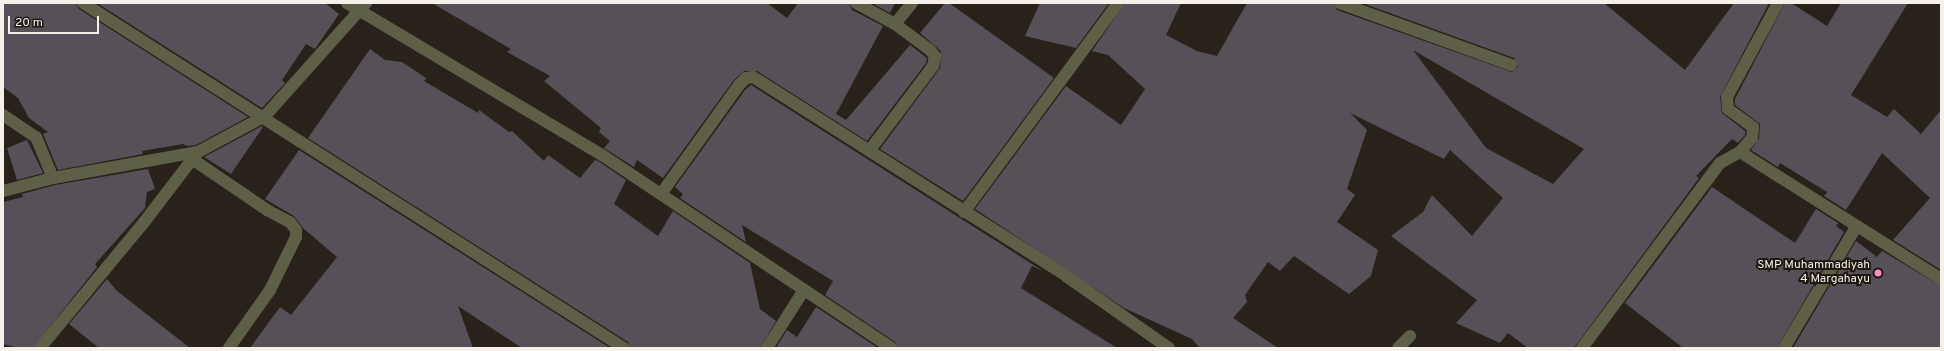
<!DOCTYPE html>
<style>
body{margin:0}
#map{position:relative;width:1944px;height:351px;overflow:hidden;background:#29221a;font-family:Overpass,sans-serif}
div>[style]{position:absolute}
.building>*{inset:0;background:#565059}
.street>*{height:12px;margin:-6px;padding:0 6px;transform-origin:6px;border-radius:6px;background:#5e5f47}
.dots>*{width:11px;height:11px;translate:-50% -50%;box-sizing:border-box;border:2px solid #1f1811;border-radius:50%}
span{translate:-50% -50%;white-space:nowrap;text-align:center;line-height:1.15;-webkit-text-stroke:4px #1f1811;paint-order:stroke}
.poi-label{font-size:12px;color:#f5f0ea}
.right{translate:-100% -50%;text-align:right}
.frame{position:absolute;inset:0;border:4px solid #f5f0ea;pointer-events:none}
.scale{position:absolute;left:8px;top:16px;width:91px;height:18px;box-sizing:border-box;border:2px solid #f5f0ea;border-top:0;padding-left:5px;font-size:12px;line-height:14px;white-space:nowrap;color:#f5f0ea;-webkit-text-stroke:3px #1f1811;paint-order:stroke}
</style>
<div id="map">
<div class="building">
<i style="clip-path:polygon(3px 3px,76px 3px,79px 9px,248px 117px,196px 145px,187px 146px,183px 144px,142px 151px,143px 154px,58px 170px,43px 134px,48px 132px,29px 118px,18px 98px,3px 87px)"></i>
<i style="clip-path:polygon(97px 3px,325px 3px,339px 14px,315px 49px,306px 44px,282px 80px,285px 83px,262px 108px)"></i>
<i style="clip-path:polygon(432px 3px,767px 3px,787px 18px,798px 3px,849px 3px,852px 10px,883px 26px,836px 114px,846px 120px,910px 45px,927px 58px,926px 63px,867px 141px,757px 71px,744px 71px,733px 81px,663px 178px,637px 160px,634px 167px,604px 148px,610px 141px,599px 132px,601px 128px,544px 81px,550px 76px,507px 52px,511px 49px)"></i>
<i style="clip-path:polygon(872px 3px,895px 3px,890px 13px)"></i>
<i style="clip-path:polygon(945px 3px,949px 3px,1054px 78px,963px 201px,880px 149px,940px 68px,941px 51px,920px 33px)"></i>
<i style="clip-path:polygon(1040px 3px,1109px 3px,1076px 48px,1025px 36px)"></i>
<i style="clip-path:polygon(evenodd,1125px 3px,1181px 3px,1166px 35px,1197px 51px,1217px 56px,1247px 3px,1333px 3px,1337px 10px,1512px 72px,1518px 67px,1514px 58px,1362px 3px,1604px 3px,1685px 70px,1734px 3px,1769px 3px,1720px 97px,1722px 113px,1745px 131px,1745px 135px,1738px 143px,1732px 139px,1696px 176px,1699px 178px,1574px 348px,1528px 348px,1508px 333px,1500px 343px,1456px 323px,1477px 300px,1391px 236px,1423px 212px,1432px 195px,1472px 236px,1503px 198px,1450px 150px,1444px 159px,1350px 113px,1367px 130px,1347px 189px,1355px 195px,1337px 222px,1378px 250px,1371px 276px,1349px 294px,1294px 256px,1280px 271px,1268px 262px,1245px 295px,1247px 302px,1233px 318px,1278px 348px,1200px 348px,1192px 339px,1124px 308px,975px 209px,1066px 86px,1121px 125px,1145px 89px,1108px 55px,1092px 51px,1125px 3px,1413px 50px,1584px 149px,1553px 184px,1486px 148px,1413px 50px)"></i>
<i style="clip-path:polygon(1785px 3px,1791px 3px,1827px 26px,1841px 3px,1908px 3px,1851px 95px,1887px 117px,1894px 109px,1921px 134px,1941px 110px,1941px 270px,1893px 240px,1930px 198px,1882px 153px,1846px 210px,1824px 196px,1827px 192px,1780px 163px,1778px 167px,1751px 150px,1759px 139px,1760px 124px,1735px 105px,1735px 99px)"></i>
<i style="clip-path:polygon(370px 49px,385px 60px,402px 62px,426px 78px,424px 81px,478px 113px,479px 110px,509px 132px,512px 131px,544px 161px,548px 155px,580px 178px,595px 160px,598px 161px,626px 180px,614px 204px,658px 236px,673px 211px,750px 263px,760px 309px,776px 321px,760px 348px,631px 348px,628px 342px,308px 138px)"></i>
<i style="clip-path:polygon(751px 85px,1043px 271px,1032px 266px,1021px 288px,1117px 348px,898px 348px,895px 342px,825px 295px,833px 281px,742px 225px,746px 242px,680px 198px,683px 194px,675px 187px,745px 90px)"></i>
<i style="clip-path:polygon(263px 127px,231px 174px,204px 157px,262px 126px)"></i>
<i style="clip-path:polygon(27px 140px,43px 173px,17px 180px,7px 148px)"></i>
<i style="clip-path:polygon(299px 150px,610px 348px,522px 348px,458px 306px,473px 348px,250px 348px,280px 307px,291px 315px,337px 257px,303px 228px,294px 216px,265px 199px)"></i>
<i style="clip-path:polygon(148px 169px,155px 189px,147px 192px,145px 208px,95px 264px,97px 267px,33px 348px,19px 348px,3px 344px,3px 202px,23px 197px,22px 194px,55px 185px)"></i>
<i style="clip-path:polygon(1712px 187px,1795px 243px,1816px 209px,1838px 223px,1836px 226px,1844px 232px,1777px 348px,1683px 348px,1625px 303px)"></i>
<i style="clip-path:polygon(1856px 241px,1877px 257px,1882px 251px,1941px 286px,1941px 348px,1793px 348px)"></i>
<i style="clip-path:polygon(107px 279px,117px 291px,190px 348px,99px 348px,69px 324px)"></i>
<i style="clip-path:polygon(816px 307px,878px 348px,776px 348px,787px 330px,797px 337px)"></i>
</div>
<div class="street">
<i style="left:83px;top:3px;width:642px;rotate:32.53deg"></i>
<i style="left:347px;top:3px;width:297px;rotate:30.8deg"></i>
<i style="left:602px;top:155px;width:348px;rotate:33.7deg"></i>
<i style="left:856px;top:3px;width:44px;rotate:28.3deg"></i>
<i style="left:895px;top:24px;width:44px;rotate:36.6deg"></i>
<i style="left:930px;top:50px;width:8px;rotate:50deg"></i>
<i style="left:935px;top:56px;width:10px;rotate:101deg"></i>
<i style="left:933px;top:66px;width:105px;rotate:126.9deg"></i>
<i style="left:1340px;top:3px;width:182px;rotate:19.9deg"></i>
<i style="left:1778px;top:3px;width:107px;rotate:118.5deg"></i>
<i style="left:1727px;top:97px;width:12px;rotate:85deg"></i>
<i style="left:1728px;top:109px;width:31px;rotate:36deg"></i>
<i style="left:1753px;top:127px;width:11px;rotate:95deg"></i>
<i style="left:1752px;top:138px;width:18px;rotate:131deg"></i>
<i style="left:1740px;top:152px;width:238px;rotate:32.3deg"></i>
<i style="left:895px;top:24px;width:27px;rotate:-51deg"></i>
<i style="left:3px;top:115px;width:40px;rotate:34deg"></i>
<i style="left:36px;top:137px;width:44px;rotate:67.5deg"></i>
<i style="left:192px;top:159px;width:91px;rotate:34.2deg"></i>
<i style="left:267px;top:210px;width:26px;rotate:28deg"></i>
<i style="left:290px;top:222px;width:10px;rotate:53deg"></i>
<i style="left:296px;top:230px;width:7px;rotate:90deg"></i>
<i style="left:296px;top:237px;width:59px;rotate:116.1deg"></i>
<i style="left:270px;top:290px;width:71px;rotate:125.3deg"></i>
<i style="left:3px;top:191px;width:52px;rotate:-14.6deg"></i>
<i style="left:53px;top:178px;width:147px;rotate:-10.2deg"></i>
<i style="left:198px;top:152px;width:76px;rotate:-28.2deg"></i>
<i style="left:265px;top:116px;width:152px;rotate:-48.2deg"></i>
<i style="left:661px;top:194px;width:134px;rotate:-54.4deg"></i>
<i style="left:739px;top:85px;width:10px;rotate:-45deg"></i>
<i style="left:746px;top:78px;width:7px;rotate:-8deg"></i>
<i style="left:753px;top:77px;width:371px;rotate:32.4deg"></i>
<i style="left:1066px;top:276px;width:126px;rotate:35deg"></i>
<i style="left:964px;top:212px;width:260px;rotate:-53.6deg"></i>
<i style="left:40px;top:348px;width:165px;rotate:-50.4deg"></i>
<i style="left:145px;top:221px;width:86px;rotate:-52.6deg"></i>
<i style="left:767px;top:348px;width:69px;rotate:-57.5deg"></i>
<i style="left:1398px;top:348px;width:17px;rotate:-45deg"></i>
<i style="left:1582px;top:348px;width:231px;rotate:-53.3deg"></i>
<i style="left:1720px;top:163px;width:23px;rotate:-29deg"></i>
<i style="left:1784px;top:348px;width:141px;rotate:-59.2deg"></i>
</div>
<div class="dots">
<i style="left:1878px;top:273px;background:#fd8ebe"></i>
</div>
<div class="poi-label">
<span class="right" style="left:1870px;top:273px">SMP Muhammadiyah<br>4 Margahayu</span>
</div>
<div class="frame"></div>
<div class="scale">20 m</div>
</div>
